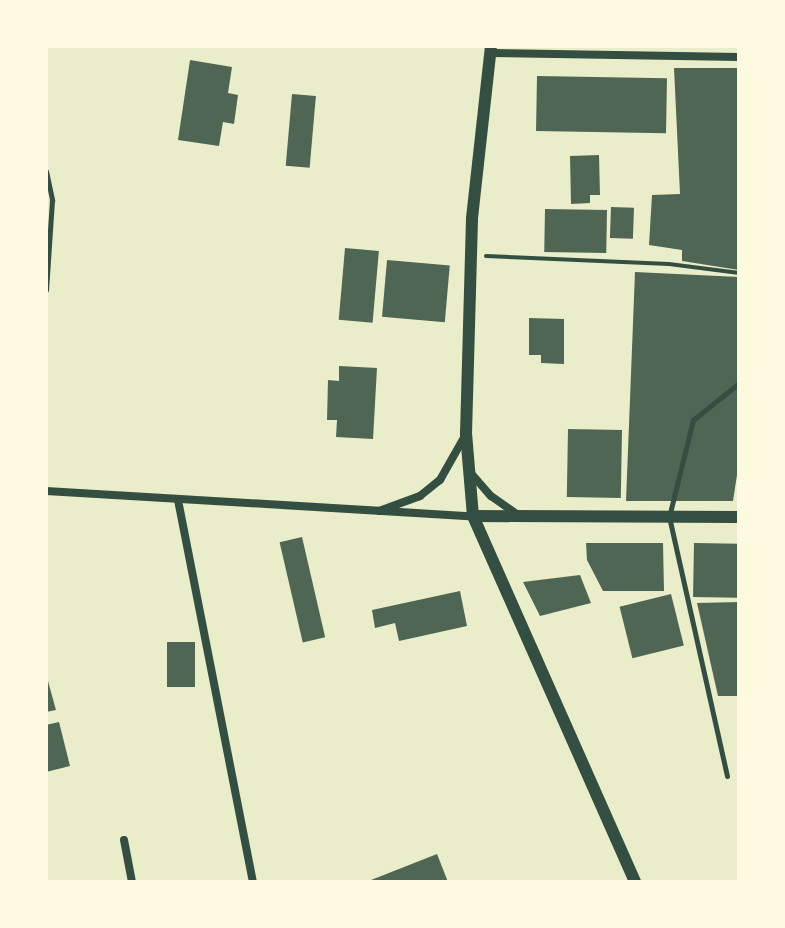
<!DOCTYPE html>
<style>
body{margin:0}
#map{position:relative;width:785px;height:928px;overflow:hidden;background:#e9edc9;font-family:"PT Sans Narrow",sans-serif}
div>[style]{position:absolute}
.building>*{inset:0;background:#4f6655;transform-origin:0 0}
.path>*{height:4px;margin:-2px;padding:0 2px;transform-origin:2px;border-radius:2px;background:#344e41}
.service>*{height:5px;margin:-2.5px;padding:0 2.5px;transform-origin:2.5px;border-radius:2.5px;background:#344e41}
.minor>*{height:8px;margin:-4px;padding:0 4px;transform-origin:4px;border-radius:4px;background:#344e41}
.tertiary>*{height:12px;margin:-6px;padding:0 6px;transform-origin:6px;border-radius:6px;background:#344e41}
span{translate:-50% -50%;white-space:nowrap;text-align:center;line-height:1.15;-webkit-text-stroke:7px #fefae0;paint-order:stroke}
.frame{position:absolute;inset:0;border:48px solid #fefae0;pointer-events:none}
</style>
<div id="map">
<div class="building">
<i style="clip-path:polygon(190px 60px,232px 67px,228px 93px,238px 95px,234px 124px,223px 122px,219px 146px,178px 140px)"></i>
<i style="clip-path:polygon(674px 68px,739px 68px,739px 270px,682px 261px,682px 250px,649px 245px,652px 195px,680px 194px)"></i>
<i style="left:537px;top:76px;width:130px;height:55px;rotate:1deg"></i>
<i style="left:292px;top:94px;width:24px;height:72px;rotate:5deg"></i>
<i style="clip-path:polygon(599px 155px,600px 195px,590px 195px,590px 203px,571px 204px,570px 156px)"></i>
<i style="left:611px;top:207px;width:23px;height:31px;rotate:2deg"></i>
<i style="left:545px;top:209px;width:62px;height:43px;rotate:1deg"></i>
<i style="left:345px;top:248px;width:34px;height:72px;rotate:5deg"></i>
<i style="left:387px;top:260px;width:63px;height:57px;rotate:5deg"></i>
<i style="clip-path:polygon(635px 272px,739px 277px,739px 462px,733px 501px,626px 501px)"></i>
<i style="clip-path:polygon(529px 318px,564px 319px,564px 364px,541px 363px,541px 355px,529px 355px)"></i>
<i style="clip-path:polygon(339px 366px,377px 368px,373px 439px,336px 437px,337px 420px,327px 420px,328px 380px,339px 381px)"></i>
<i style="left:568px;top:429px;width:54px;height:68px;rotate:1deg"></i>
<i style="left:302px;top:537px;width:103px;height:23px;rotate:77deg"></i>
<i style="clip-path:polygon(586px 543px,663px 543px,664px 591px,603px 591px,587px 560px)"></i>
<i style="left:694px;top:543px;width:45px;height:54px;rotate:1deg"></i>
<i style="clip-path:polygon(580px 575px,591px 603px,540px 616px,523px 582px)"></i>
<i style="clip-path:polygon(460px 591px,467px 626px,399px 641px,395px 623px,375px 628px,372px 610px)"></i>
<i style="left:671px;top:594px;width:53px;height:53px;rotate:76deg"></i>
<i style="clip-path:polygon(739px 602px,739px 696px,718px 696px,697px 603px)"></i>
<i style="left:167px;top:642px;width:28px;height:45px"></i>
<i style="clip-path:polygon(46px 674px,56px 710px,46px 712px)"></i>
<i style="clip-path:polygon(59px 722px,70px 766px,46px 772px,46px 725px)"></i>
<i style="clip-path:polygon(437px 854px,448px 882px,366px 882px)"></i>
</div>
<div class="path">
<i style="left:486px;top:256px;width:183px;rotate:2.5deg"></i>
<i style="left:669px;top:264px;width:71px;rotate:7.3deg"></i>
</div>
<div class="service">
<i style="left:46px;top:171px;width:30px;rotate:78deg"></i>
<i style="left:52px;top:200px;width:90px;rotate:93.8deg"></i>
<i style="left:727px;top:776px;width:265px;rotate:-102.6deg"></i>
<i style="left:669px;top:517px;width:100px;rotate:-76.1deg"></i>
<i style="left:693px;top:420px;width:59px;rotate:-38.8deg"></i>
</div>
<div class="minor">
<i style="left:489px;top:53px;width:250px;rotate:0.9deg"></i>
<i style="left:469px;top:471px;width:33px;rotate:49deg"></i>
<i style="left:491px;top:496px;width:33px;rotate:35deg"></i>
<i style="left:46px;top:491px;width:428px;rotate:3.4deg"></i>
<i style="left:178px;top:500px;width:389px;rotate:78.9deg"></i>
<i style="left:379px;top:511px;width:44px;rotate:-20.1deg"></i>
<i style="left:420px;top:496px;width:26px;rotate:-39deg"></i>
<i style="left:440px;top:480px;width:53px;rotate:-60.5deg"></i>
<i style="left:124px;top:840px;width:43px;rotate:79.2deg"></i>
</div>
<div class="tertiary">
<i style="left:491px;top:46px;width:174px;rotate:96.3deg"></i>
<i style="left:472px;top:219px;width:214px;rotate:91.6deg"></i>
<i style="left:466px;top:433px;width:83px;rotate:85.2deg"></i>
<i style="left:473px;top:516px;width:400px;rotate:66.1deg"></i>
<i style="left:473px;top:516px;width:266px;rotate:0.2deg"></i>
</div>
<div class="frame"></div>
</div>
